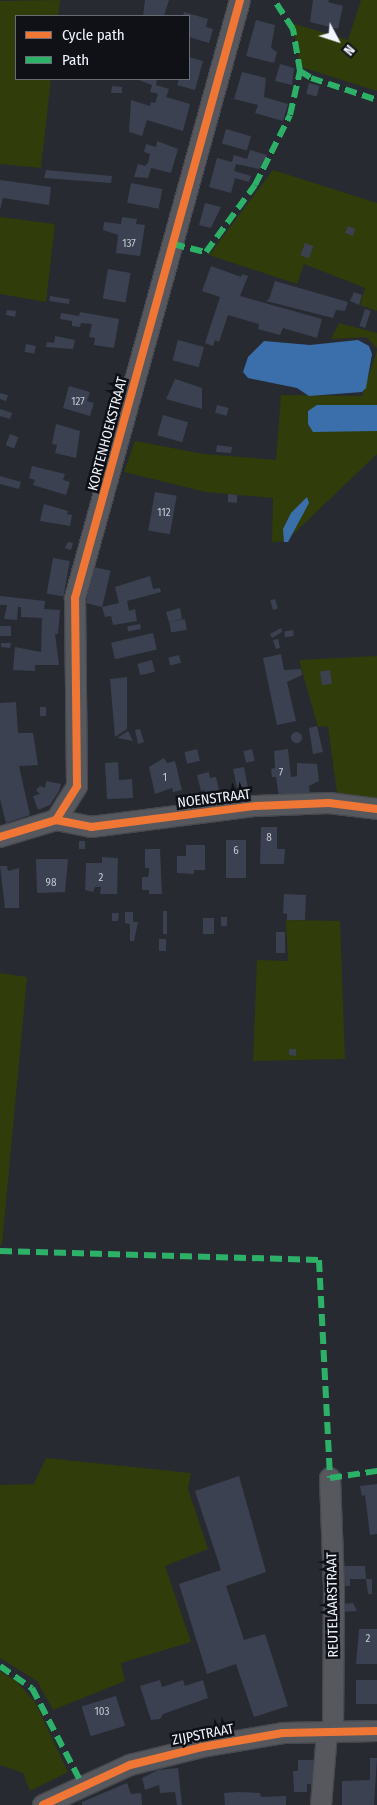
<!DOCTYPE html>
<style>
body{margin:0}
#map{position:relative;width:377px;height:1805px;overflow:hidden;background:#272a31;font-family:"Fira Sans Condensed",sans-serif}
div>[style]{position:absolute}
.green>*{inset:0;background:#303c09}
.water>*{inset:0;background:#3b6fab}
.building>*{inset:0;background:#3b4151;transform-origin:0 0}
.round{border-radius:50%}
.roads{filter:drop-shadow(1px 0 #46484f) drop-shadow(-1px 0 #46484f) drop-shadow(0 1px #46484f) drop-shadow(0 -1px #46484f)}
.minor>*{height:20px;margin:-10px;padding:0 10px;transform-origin:10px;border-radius:10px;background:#57585e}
.quiet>*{height:6px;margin-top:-3px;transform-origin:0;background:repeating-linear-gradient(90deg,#2db169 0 12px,transparent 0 18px)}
.cycleway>*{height:8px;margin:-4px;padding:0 4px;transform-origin:4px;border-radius:4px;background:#f07635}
span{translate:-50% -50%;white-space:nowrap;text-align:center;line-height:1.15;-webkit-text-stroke:5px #0f1117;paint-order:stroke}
.number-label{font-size:11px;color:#c4c8d3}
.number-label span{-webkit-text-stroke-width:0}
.street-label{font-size:14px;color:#f1f5fe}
.legend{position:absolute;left:15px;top:15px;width:175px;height:65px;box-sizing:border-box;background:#0f1117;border:1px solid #696c73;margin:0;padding:6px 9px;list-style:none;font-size:15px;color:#f1f5fe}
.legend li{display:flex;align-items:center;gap:10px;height:25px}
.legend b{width:25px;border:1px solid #696c73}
.north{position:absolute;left:312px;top:15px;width:50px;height:50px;-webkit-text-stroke:4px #0f1117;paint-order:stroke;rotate:130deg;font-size:14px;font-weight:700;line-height:20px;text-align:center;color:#f1f5fe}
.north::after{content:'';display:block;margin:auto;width:18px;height:22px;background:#f1f5fe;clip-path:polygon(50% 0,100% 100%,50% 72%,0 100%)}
</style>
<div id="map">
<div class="green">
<i style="clip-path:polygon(60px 0,58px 16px,16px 16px,16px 79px,51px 79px,41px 168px,0 164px,0 1px)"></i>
<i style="clip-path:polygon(361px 0,377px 0,377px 91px,298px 66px,299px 47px,291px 29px,295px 24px,348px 40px)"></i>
<i style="clip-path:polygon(273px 170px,377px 203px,377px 311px,360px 305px,365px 288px,304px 264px,297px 284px,209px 255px)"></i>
<i style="clip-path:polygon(0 217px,55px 224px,46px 302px,0 294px)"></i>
<i style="clip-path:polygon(339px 323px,377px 333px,377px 348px,366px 337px,331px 339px)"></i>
<i style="clip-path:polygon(377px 350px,377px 454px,286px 541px,272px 542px,273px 498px,206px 492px,124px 472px,135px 441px,204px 454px,276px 460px,281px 395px,362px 396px)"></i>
<i style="clip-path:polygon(377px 656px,377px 805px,338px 800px,328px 726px,318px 727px,299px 660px)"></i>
<i style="clip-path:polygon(286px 920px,340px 921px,345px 1059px,253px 1061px,257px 960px,288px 961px)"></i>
<i style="clip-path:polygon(0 973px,27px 977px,2px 1245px,0 1245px)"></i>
<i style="clip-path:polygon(46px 1458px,191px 1473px,188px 1489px,208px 1549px,165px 1566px,191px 1642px,121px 1663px,125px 1681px,53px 1710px,37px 1681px,0 1658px,0 1485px,34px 1484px)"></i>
<i style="clip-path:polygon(0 1671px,17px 1682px,35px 1702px,68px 1772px,30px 1791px,23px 1773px,0 1765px)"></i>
</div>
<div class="water">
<i style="clip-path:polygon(358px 340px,369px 346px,372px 354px,366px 388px,362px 392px,309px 396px,297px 388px,248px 378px,243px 372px,248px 357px,264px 341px,310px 345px)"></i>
<i style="clip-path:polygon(317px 405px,377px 405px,377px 431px,313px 432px,308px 424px,308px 411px)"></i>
<i style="clip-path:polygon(307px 497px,309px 503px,288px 542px,284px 542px,283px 529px,291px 513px)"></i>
</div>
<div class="building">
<i style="clip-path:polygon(145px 0,169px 0,164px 16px,143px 16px)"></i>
<i style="clip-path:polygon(313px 0,329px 0,328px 2px,343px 6px,338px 29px,310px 22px)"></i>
<i style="clip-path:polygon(184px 12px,208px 19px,206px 27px,213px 29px,209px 43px,189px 37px,189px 16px,183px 16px)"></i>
<i style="clip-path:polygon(256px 20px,275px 25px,271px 48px,277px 52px,274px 63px,246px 56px)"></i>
<i style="clip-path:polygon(189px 57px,203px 61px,195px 90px,177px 85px,179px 79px,189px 79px)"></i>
<i style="clip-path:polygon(280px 64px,294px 68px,292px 85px,275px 81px)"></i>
<i style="clip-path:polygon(242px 72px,266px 78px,264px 97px,288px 104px,283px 121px,255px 113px,258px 105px,234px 99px)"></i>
<i style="clip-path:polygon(136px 79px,157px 79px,156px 85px,169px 89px,166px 97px,190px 104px,183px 131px,147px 120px,142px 136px,129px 132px,131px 100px,150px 106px,151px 102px,155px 103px,158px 94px,150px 92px,152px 85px)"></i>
<i style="left:309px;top:83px;width:11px;height:11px;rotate:15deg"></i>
<i style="clip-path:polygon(112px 86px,122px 87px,122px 93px,111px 93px)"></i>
<i style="left:226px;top:129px;width:26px;height:15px;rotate:16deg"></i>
<i style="clip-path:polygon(157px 141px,178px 149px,171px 173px,151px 168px,148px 178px,134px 177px,138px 164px,145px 166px,148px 163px,150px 154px,144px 152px,146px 144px,156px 147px)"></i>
<i style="clip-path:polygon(250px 150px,267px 155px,259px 169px,236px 164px,234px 171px,251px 176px,249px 182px,235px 178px,231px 193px,209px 187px,217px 158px,232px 162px,234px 155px,247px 159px)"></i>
<i style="clip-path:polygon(46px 170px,112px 176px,111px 183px,44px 178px)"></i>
<i style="clip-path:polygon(0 180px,51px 187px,49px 205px,3px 198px,0 210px)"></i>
<i style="left:131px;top:183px;width:32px;height:20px;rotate:11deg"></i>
<i style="clip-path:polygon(205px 203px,221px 207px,211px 228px,199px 225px)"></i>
<i style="clip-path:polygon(122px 217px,137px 219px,136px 224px,145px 225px,140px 256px,116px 253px,118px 235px,103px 230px,104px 222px,121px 224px)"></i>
<i style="clip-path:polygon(348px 226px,355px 229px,353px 236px,345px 233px)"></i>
<i style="left:305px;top:243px;width:9px;height:13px;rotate:21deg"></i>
<i style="clip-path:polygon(211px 266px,241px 277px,242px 274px,248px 276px,240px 296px,322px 319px,317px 338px,283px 328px,280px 335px,258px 329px,259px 324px,228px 315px,219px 342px,215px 340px,213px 346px,205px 343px,220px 297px,202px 291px)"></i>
<i style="left:108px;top:269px;width:23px;height:30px;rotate:10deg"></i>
<i style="clip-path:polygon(275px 281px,348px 302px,345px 311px,336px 310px,333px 318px,266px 301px,269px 299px)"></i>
<i style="clip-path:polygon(354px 292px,362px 295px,359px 305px,350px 301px)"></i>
<i style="left:50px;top:296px;width:20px;height:5px;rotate:9deg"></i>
<i style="left:365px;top:309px;width:6px;height:18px;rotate:18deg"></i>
<i style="clip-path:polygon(7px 310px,16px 311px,15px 317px,6px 315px)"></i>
<i style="clip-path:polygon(80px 312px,119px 319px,114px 348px,94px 345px,95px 338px,89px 337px,92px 324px,81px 323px,80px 327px,72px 326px,72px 321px,60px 319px,61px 313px,79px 316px)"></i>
<i style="clip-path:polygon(55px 336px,75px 340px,73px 349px,46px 347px,47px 342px,54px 343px)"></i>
<i style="left:178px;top:340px;width:27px;height:21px;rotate:15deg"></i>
<i style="left:26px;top:344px;width:10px;height:8px;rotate:11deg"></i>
<i style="clip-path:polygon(175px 379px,202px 388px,202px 409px,166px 399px)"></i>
<i style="clip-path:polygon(69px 386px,90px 392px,87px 401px,94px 403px,90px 416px,63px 408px)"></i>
<i style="clip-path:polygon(0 393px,8px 395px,6px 401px,0 399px)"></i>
<i style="left:217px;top:405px;width:12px;height:8px;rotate:14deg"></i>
<i style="clip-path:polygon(0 409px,12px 413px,10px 419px,0 416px)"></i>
<i style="left:163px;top:415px;width:26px;height:21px;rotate:16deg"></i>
<i style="clip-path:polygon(56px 424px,80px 431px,76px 458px,55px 453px,57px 445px,52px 444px)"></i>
<i style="left:10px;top:434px;width:9px;height:12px;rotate:21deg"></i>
<i style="clip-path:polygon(217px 445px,232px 447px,231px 453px,216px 452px)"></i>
<i style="clip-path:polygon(32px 466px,65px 474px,63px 480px,70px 482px,66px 495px,33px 485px,35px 480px,29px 478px)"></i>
<i style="clip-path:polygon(0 476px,21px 482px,19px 489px,0 484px)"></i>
<i style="left:155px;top:492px;width:22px;height:39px;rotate:10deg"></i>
<i style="clip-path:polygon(228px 494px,237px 495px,237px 503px,228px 502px)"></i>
<i style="clip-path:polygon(44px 504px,68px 511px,67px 514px,72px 515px,70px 526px,40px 521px)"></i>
<i style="clip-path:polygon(68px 542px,73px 543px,71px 550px,65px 548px)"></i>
<i style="left:53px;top:558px;width:17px;height:36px;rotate:10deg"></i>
<i style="left:94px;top:567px;width:17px;height:37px;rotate:13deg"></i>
<i style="clip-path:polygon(150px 576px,153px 589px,160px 588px,161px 592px,127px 601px,129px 611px,135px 609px,137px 621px,113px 625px,111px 616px,105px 617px,102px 607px,119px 603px,115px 587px)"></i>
<i style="clip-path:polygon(0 596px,45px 601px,44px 609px,60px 610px,58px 634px,55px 634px,59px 665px,35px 665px,35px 671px,13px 670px,15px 647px,41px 652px,42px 618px,21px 617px,21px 607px,18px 607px,17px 620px,4px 619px,7px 605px,0 605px)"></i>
<i style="left:275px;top:599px;width:10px;height:5px;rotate:73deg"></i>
<i style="clip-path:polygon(180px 608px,182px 619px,169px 622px,166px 612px)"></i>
<i style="left:185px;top:619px;width:11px;height:16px;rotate:80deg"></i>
<i style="left:140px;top:624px;width:5px;height:13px;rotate:79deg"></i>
<i style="left:0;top:626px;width:11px;height:10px"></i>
<i style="clip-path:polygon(281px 628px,282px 632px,272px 638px,270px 634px)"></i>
<i style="left:293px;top:630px;width:6px;height:9px;rotate:81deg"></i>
<i style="left:153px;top:633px;width:17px;height:43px;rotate:77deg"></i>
<i style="clip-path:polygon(278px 639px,280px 648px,276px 649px,273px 640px)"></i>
<i style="clip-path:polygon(1px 643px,11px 643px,10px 648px,1px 647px)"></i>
<i style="clip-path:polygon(281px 654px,284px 670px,301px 669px,302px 675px,287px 682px,296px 721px,277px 725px,263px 658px)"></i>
<i style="left:179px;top:655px;width:8px;height:11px;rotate:76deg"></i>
<i style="left:152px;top:660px;width:12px;height:15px;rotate:76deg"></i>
<i style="left:330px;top:670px;width:14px;height:10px;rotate:82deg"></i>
<i style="clip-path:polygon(127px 677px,127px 729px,115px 737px,110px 679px)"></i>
<i style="clip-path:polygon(16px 702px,18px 733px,33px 733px,38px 765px,19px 766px,30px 815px,6px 823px,0 799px,0 703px)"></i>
<i style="left:40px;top:707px;width:6px;height:9px"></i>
<i style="clip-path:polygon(317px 726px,323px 752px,313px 754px,309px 728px)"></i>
<i style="clip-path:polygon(140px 729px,144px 742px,138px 744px,135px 730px)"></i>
<i style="clip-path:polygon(128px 731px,133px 741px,117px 738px)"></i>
<i class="round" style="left:290.5px;top:731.5px;width:11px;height:11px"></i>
<i style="left:197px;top:749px;width:12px;height:13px;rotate:76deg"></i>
<i style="left:252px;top:749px;width:12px;height:9px;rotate:76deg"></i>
<i style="clip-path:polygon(288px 749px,291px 777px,297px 776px,297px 763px,317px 764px,319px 781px,309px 786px,310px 794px,279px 797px,276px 777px,272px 777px,271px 769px,275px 768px,274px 751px)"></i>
<i style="clip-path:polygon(164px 758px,167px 763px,175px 761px,182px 790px,173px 792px,172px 788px,155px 794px,149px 767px)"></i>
<i style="clip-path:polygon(118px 762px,119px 780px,132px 779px,133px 798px,107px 799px,105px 763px)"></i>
<i style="left:244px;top:767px;width:32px;height:11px;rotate:79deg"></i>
<i style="clip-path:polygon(209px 772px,210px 778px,216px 777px,220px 794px,206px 796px,204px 790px,201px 791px,197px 775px)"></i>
<i style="clip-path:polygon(46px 781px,61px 784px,59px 791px,50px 805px,38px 810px,33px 796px,40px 794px,36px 790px,40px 786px,45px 788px)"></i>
<i style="clip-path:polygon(261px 827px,277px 827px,277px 849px,285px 849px,284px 864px,260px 864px)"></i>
<i style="left:226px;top:840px;width:20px;height:38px"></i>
<i style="left:79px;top:841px;width:6px;height:8px"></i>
<i style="clip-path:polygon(186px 845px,205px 845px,205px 870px,194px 870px,194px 874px,177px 873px,177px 856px,186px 856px)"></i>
<i style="clip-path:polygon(145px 849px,160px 849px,162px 894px,149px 894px,149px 890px,142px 890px,142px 877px,148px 877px,149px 872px,149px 868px,145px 868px)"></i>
<i style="clip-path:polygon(102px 857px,118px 858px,117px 894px,100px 894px,101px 887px,95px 887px,93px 892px,85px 890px,86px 863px,102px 863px)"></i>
<i style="clip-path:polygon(36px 859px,68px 859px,65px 892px,37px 893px)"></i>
<i style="clip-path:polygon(0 866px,7px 866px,8px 871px,19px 868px,19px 908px,5px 908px)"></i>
<i style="clip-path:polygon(284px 894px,306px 895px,305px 920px,287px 920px,287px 914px,283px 913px)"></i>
<i style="left:163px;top:911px;width:4px;height:23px"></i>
<i style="clip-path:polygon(125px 912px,133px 912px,133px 922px,138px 922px,134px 941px,130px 941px,130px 924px,125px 923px)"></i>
<i style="clip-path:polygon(112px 913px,119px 913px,118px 921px,112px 921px)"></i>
<i style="left:221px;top:917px;width:6px;height:9px"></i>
<i style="left:203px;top:918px;width:11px;height:16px"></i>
<i style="left:276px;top:932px;width:9px;height:21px"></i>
<i style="left:159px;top:939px;width:7px;height:12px"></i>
<i style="clip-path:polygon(289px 1049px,296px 1049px,296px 1056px,289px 1055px)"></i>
<i style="clip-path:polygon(239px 1476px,266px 1572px,226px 1586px,244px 1640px,265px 1634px,288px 1706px,254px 1717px,236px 1664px,207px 1674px,179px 1584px,221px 1570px,195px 1491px)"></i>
<i style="clip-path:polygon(377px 1484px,377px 1534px,370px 1535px,365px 1495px,362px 1496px,360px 1486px)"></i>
<i style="clip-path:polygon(340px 1566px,365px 1566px,366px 1579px,350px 1579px,350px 1586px,340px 1586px)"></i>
<i style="clip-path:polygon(366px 1579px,372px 1579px,372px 1594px,368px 1594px)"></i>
<i style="clip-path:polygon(353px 1603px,357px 1611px,340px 1612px,340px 1604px)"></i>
<i style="clip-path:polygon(359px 1629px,377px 1629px,377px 1664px,356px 1664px)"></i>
<i style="clip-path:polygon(160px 1680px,162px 1687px,183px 1680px,185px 1686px,203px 1680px,208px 1698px,163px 1714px,160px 1719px,151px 1720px,140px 1686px)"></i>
<i style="left:377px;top:1680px;width:24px;height:21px;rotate:90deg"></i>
<i style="left:116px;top:1696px;width:31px;height:36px;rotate:73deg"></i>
<i style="clip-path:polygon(370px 1758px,377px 1758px,374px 1805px,342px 1805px,342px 1781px,370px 1780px)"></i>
<i style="clip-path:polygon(298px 1760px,317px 1760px,317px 1784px,307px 1784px,307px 1792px,294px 1792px,293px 1771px,298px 1771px)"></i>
<i style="clip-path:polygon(178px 1768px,182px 1805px,177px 1805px,175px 1792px,160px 1793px,159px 1785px,145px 1790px,142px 1778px,158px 1770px)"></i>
<i style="clip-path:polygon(127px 1783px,131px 1794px,141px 1793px,142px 1805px,82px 1805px,82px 1802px)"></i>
<i style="clip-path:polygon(237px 1792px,260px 1793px,261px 1797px,286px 1796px,286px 1805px,225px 1805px,224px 1793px)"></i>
</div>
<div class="roads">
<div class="minor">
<i style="left:56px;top:820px;width:36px;rotate:11deg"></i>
<i style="left:91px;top:827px;width:166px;rotate:-7.3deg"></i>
<i style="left:256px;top:806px;width:73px;rotate:-2.4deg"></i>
<i style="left:329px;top:803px;width:48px;rotate:7.1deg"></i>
<i style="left:0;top:837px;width:59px;rotate:-16.9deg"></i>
<i style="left:56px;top:820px;width:40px;rotate:-58deg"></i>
<i style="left:77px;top:786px;width:188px;rotate:-90.6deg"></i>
<i style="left:75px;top:598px;width:620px;rotate:-74.57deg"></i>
<i style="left:330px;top:1478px;width:108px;rotate:87.9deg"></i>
<i style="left:334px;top:1586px;width:146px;rotate:90.4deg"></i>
<i style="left:43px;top:1805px;width:96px;rotate:-24.7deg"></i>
<i style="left:130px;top:1765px;width:74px;rotate:-14deg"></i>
<i style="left:202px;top:1747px;width:82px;rotate:-9.8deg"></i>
<i style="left:283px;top:1733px;width:94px;rotate:-1.2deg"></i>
<i style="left:321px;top:1805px;width:72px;rotate:-85.2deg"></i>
</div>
</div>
<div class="quiet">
<i style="left:300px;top:71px;width:13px;rotate:32deg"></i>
<i style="left:311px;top:78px;width:70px;rotate:18.4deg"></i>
<i style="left:173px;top:244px;width:34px;rotate:14deg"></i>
<i style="left:206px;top:252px;width:83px;rotate:-53.8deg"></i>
<i style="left:255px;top:185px;width:78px;rotate:-63.4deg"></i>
<i style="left:290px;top:115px;width:45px;rotate:-77.2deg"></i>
<i style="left:300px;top:71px;width:43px;rotate:-99.5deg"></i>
<i style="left:293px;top:29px;width:35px;rotate:-123deg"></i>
<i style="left:0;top:1251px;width:319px;rotate:1.6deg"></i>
<i style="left:319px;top:1260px;width:218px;rotate:87.1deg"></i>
<i style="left:330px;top:1478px;width:48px;rotate:-8.5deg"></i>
<i style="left:0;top:1666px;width:39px;rotate:35deg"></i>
<i style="left:32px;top:1688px;width:108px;rotate:62.5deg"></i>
</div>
<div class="cycleway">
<i style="left:56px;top:820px;width:36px;rotate:11deg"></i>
<i style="left:91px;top:827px;width:166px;rotate:-7.3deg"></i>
<i style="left:256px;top:806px;width:73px;rotate:-2.4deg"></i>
<i style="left:329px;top:803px;width:48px;rotate:7.1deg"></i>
<i style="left:0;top:837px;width:59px;rotate:-16.9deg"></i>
<i style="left:56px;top:820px;width:40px;rotate:-58deg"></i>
<i style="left:77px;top:786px;width:188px;rotate:-90.6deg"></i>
<i style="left:75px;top:598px;width:620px;rotate:-74.57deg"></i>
<i style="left:43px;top:1805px;width:96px;rotate:-24.7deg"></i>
<i style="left:130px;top:1765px;width:74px;rotate:-14deg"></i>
<i style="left:202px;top:1747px;width:82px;rotate:-9.8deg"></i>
<i style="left:283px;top:1733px;width:94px;rotate:-1.2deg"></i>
</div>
<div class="number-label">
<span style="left:129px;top:244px">137</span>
<span style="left:78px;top:402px">127</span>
<span style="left:164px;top:513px">112</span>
<span style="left:281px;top:773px">7</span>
<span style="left:165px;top:778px">1</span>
<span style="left:269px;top:838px">8</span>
<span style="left:236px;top:851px">6</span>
<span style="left:101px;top:878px">2</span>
<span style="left:51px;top:883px">98</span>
<span style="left:368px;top:1639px">2</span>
<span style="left:102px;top:1712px">103</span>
</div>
<div class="street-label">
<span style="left:108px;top:434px;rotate:-75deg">KORTENHOEKSTRAAT</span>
<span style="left:214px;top:799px;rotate:-7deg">NOENSTRAAT</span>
<span style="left:333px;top:1605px;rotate:-91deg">REUTELAARSTRAAT</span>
<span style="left:203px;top:1735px;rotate:-11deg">ZIJPSTRAAT</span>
</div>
<ul class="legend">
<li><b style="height:6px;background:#f07635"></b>Cycle path</li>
<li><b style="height:6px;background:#2db169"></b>Path</li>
</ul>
<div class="north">N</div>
</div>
